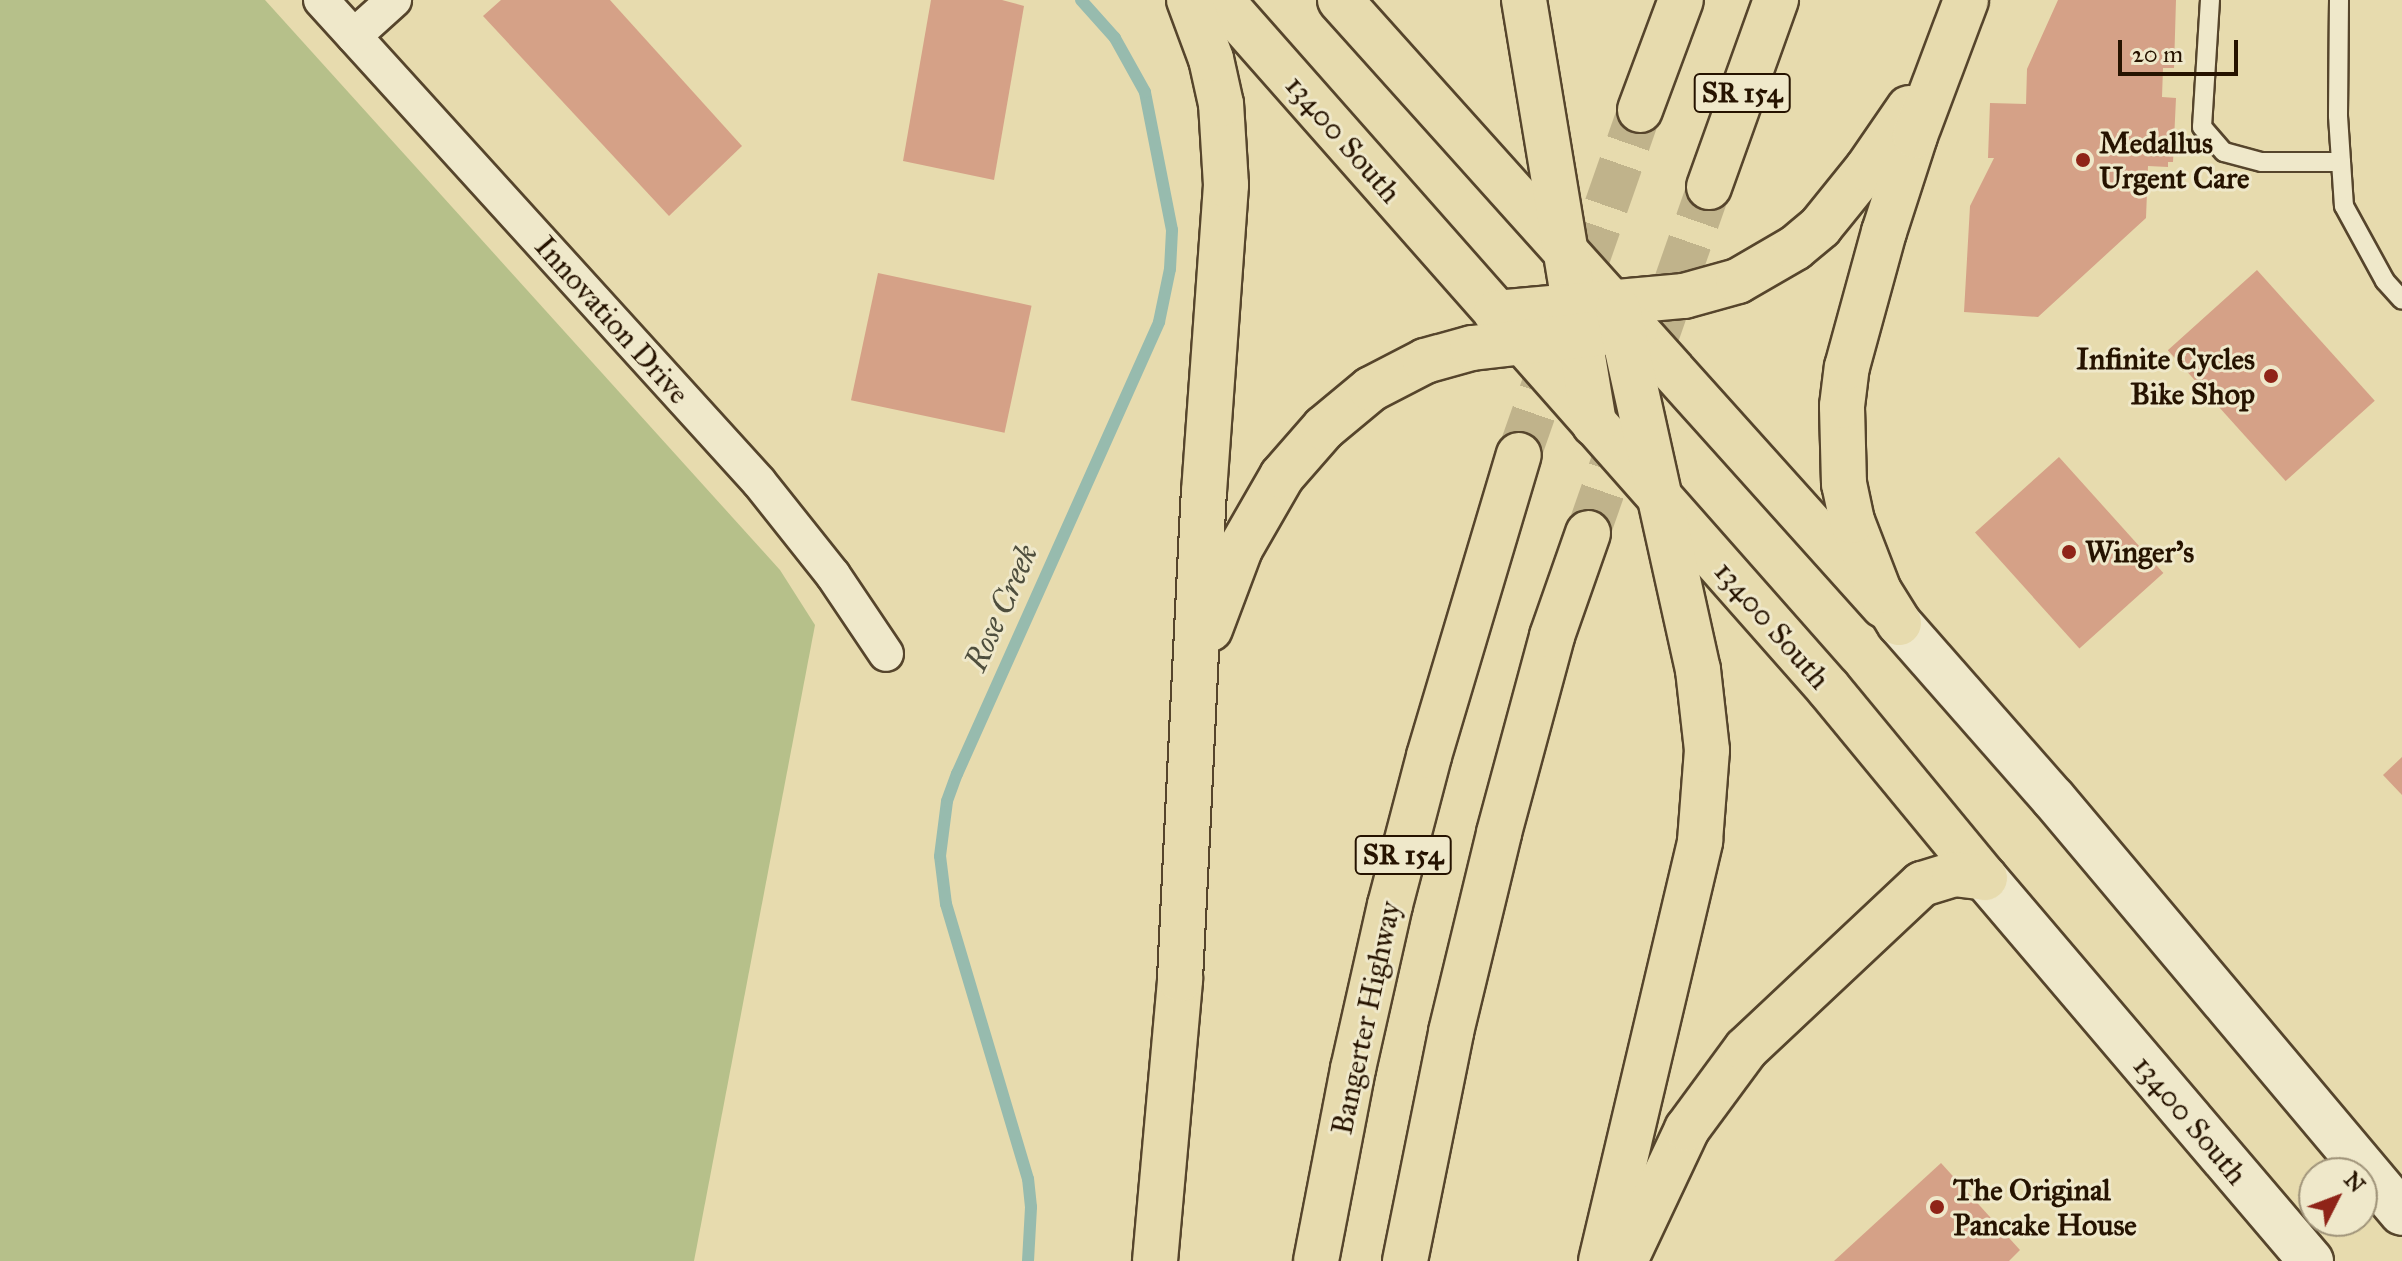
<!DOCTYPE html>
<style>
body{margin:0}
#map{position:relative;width:2402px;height:1261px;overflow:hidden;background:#e7dbae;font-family:"IM FELL Great Primer",serif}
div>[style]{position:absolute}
.green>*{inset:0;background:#b6c08a}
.stream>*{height:12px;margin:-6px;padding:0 6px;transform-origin:6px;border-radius:6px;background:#97bbae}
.building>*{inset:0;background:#d5a187;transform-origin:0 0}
.highway-tunnel>*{height:44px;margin-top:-22px;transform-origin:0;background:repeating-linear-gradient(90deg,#c0b38b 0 44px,transparent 0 66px)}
.roads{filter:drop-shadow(2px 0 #56452c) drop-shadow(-2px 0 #56452c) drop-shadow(0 2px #56452c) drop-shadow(0 -2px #56452c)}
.lane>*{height:18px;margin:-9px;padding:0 9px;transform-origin:9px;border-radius:9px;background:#efe8ca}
.street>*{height:34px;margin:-17px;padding:0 17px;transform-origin:17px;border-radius:17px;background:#efe8ca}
.secondary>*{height:44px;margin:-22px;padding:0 22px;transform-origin:22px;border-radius:22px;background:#efe8ca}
.primary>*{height:44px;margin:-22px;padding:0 22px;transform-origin:22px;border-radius:22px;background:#e7dbae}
.highway>*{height:44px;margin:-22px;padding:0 22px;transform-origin:22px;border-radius:22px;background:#e7dbae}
.dots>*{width:22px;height:22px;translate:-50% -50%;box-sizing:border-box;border:4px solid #efe8ca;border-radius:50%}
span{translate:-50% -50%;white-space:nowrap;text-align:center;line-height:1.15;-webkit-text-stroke:6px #efe8ca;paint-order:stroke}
.shield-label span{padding:2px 6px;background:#efe8ca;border:2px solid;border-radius:6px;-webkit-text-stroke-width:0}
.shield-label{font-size:28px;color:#261300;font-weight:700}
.street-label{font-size:30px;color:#261300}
.poi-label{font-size:30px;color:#261300;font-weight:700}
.left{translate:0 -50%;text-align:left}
.right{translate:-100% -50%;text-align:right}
.water-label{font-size:32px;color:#4e4e3d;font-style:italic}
.north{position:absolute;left:2298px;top:1157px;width:80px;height:80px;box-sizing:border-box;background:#efe8ca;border:2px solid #9f9379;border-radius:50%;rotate:48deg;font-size:22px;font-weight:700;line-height:32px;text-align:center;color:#261300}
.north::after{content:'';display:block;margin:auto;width:28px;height:36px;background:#8f2418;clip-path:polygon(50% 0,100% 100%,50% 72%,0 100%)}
.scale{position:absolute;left:2118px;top:40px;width:120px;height:36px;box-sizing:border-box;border:4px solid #261300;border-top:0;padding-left:10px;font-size:24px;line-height:28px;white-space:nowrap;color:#261300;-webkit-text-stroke:6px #efe8ca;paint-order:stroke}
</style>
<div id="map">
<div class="green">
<i style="clip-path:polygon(0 0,265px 0,780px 570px,815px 625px,694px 1261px,0 1261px)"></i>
</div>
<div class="stream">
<i style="left:1028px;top:1261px;width:54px;rotate:-86.8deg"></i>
<i style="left:1031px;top:1207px;width:28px;rotate:-96deg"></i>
<i style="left:1028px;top:1179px;width:287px;rotate:-106.6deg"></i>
<i style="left:946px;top:904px;width:48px;rotate:-97.1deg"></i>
<i style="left:940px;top:856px;width:55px;rotate:-82.7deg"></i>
<i style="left:947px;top:801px;width:29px;rotate:-70deg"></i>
<i style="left:957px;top:774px;width:495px;rotate:-65.9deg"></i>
<i style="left:1159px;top:322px;width:54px;rotate:-78.3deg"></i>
<i style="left:1170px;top:269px;width:39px;rotate:-87deg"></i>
<i style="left:1172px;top:230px;width:141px;rotate:-101.1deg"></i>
<i style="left:1145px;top:92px;width:62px;rotate:-119.1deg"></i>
<i style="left:1115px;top:38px;width:51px;rotate:-131.8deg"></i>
</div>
<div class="building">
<i style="clip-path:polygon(501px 0,610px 0,742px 146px,669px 216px,483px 16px)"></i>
<i style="clip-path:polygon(931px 0,1002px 0,1024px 6px,994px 180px,903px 161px)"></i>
<i style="clip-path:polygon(2058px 0,2176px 0,2174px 68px,2163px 68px,2162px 97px,2176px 98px,2173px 162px,2168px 162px,2168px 167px,2148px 166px,2146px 218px,2038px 317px,1964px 312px,1970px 206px,1994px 158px,1988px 158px,1990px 103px,2026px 104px,2027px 69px)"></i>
<i style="left:2257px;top:270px;width:176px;height:120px;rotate:48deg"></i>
<i style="left:878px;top:273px;width:157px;height:130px;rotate:12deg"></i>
<i style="left:2059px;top:457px;width:156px;height:113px;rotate:48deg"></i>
<i style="clip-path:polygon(2402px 757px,2402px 795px,2383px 775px)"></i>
<i style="clip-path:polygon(1941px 1163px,2020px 1250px,2009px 1261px,1834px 1261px)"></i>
</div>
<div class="highway-tunnel">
<i style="left:1519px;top:455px;width:366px;rotate:-70.7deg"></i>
<i style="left:1588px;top:533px;width:367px;rotate:-70.7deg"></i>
</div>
<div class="roads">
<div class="lane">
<i style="left:2210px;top:0;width:127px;rotate:93.6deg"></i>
<i style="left:2202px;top:127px;width:33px;rotate:49deg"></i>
<i style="left:2224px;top:152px;width:39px;rotate:15deg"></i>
<i style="left:2262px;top:162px;width:79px"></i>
<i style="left:2339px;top:0;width:116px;rotate:90.5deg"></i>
<i style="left:2338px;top:116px;width:90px;rotate:86.2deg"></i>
<i style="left:2344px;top:206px;width:85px;rotate:61.3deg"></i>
<i style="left:2385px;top:281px;width:25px;rotate:48deg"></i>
</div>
<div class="street">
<i style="left:321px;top:0;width:651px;rotate:47.74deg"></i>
<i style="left:759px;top:482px;width:119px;rotate:51.5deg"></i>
<i style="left:833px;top:575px;width:95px;rotate:56.1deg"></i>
<i style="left:354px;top:36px;width:54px;rotate:-42deg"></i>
</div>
<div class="secondary">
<i style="left:1899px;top:623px;width:233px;rotate:48.7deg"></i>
<i style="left:2053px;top:798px;width:542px;rotate:49.94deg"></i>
<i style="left:1985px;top:878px;width:503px;rotate:49.6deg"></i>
</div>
<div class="primary">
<i style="left:1221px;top:0;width:919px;rotate:48.57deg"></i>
<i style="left:1829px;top:689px;width:245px;rotate:50.5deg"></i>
<i style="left:1340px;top:0;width:814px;rotate:48.09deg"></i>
</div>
<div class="highway">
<i style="left:1524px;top:0;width:430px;rotate:80.6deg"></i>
<i style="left:1640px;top:110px;width:117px;rotate:-69.6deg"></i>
<i style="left:1709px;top:187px;width:199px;rotate:-70.3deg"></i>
<i style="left:1496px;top:313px;width:189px;rotate:-5.2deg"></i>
<i style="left:1684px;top:296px;width:56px;rotate:-15.5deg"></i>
<i style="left:1738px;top:281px;width:66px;rotate:-30.1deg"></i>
<i style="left:1795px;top:248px;width:33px;rotate:-40deg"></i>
<i style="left:1820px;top:227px;width:75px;rotate:-51deg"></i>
<i style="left:1867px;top:169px;width:74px;rotate:-55.5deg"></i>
<i style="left:1899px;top:623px;width:38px;rotate:-122deg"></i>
<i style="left:1879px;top:591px;width:75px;rotate:-111.1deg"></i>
<i style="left:1852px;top:521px;width:38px;rotate:-102deg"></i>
<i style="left:1844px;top:484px;width:78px;rotate:-91.5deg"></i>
<i style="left:1842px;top:406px;width:39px;rotate:-83deg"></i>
<i style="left:1847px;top:367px;width:140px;rotate:-74.7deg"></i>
<i style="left:1884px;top:232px;width:101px;rotate:-72.1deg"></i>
<i style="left:1915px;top:136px;width:145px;rotate:-69.4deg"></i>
<i style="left:1210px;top:629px;width:85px;rotate:-69.4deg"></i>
<i style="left:1240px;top:549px;width:84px;rotate:-60.1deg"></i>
<i style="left:1282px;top:476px;width:64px;rotate:-48.8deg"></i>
<i style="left:1324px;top:428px;width:61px;rotate:-39.7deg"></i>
<i style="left:1371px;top:389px;width:61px;rotate:-27.4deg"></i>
<i style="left:1425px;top:361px;width:49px;rotate:-15.5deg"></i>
<i style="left:1472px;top:348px;width:165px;rotate:-6.6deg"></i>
<i style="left:1155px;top:1261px;width:283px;rotate:-84.9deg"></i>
<i style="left:1180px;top:979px;width:488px;rotate:-87.2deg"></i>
<i style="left:1204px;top:492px;width:308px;rotate:-85.9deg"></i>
<i style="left:1226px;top:185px;width:81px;rotate:-93.5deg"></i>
<i style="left:1221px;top:104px;width:46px;rotate:-102.5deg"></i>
<i style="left:1211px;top:59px;width:63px;rotate:-110.4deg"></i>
<i style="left:1316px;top:1261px;width:196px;rotate:-79.1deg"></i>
<i style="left:1353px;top:1069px;width:168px;rotate:-77.3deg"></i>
<i style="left:1390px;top:905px;width:154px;rotate:-75.3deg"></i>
<i style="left:1429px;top:756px;width:314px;rotate:-73.4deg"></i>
<i style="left:1405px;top:1261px;width:234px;rotate:-78.6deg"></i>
<i style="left:1451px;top:1032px;width:205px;rotate:-76.4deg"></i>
<i style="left:1499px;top:833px;width:204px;rotate:-74.9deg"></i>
<i style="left:1552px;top:636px;width:109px;rotate:-70.7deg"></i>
<i style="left:1601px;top:1261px;width:432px;rotate:-76.7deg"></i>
<i style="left:1700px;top:841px;width:91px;rotate:-85.6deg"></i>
<i style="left:1707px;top:750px;width:81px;rotate:-96.4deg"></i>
<i style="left:1698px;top:670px;width:370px;rotate:-102.5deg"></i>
<i style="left:1625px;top:1261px;width:146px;rotate:-64.8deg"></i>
<i style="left:1687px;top:1129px;width:99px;rotate:-53.6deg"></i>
<i style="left:1746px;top:1049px;width:241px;rotate:-43.2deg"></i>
<i style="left:1922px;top:884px;width:34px;rotate:-17deg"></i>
<i style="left:1954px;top:874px;width:31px;rotate:7deg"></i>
</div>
</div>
<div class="dots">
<i style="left:2083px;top:160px;background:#8f2418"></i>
<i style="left:2271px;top:376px;background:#8f2418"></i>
<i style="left:2069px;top:552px;background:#8f2418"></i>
<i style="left:1937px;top:1207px;background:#8f2418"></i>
</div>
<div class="shield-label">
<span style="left:1742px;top:93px">SR 154</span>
<span style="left:1403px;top:855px">SR 154</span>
</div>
<div class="street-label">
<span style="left:1343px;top:139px;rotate:49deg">13400 South</span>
<span style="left:612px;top:320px;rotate:48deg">Innovation Drive</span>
<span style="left:1772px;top:625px;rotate:49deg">13400 South</span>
<span style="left:1366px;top:1018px;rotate:-78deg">Bangerter Highway</span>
<span style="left:2190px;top:1120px;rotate:50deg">13400 South</span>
</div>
<div class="poi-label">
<span class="left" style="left:2099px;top:160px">Medallus<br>Urgent Care</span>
<span class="right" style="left:2255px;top:376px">Infinite Cycles<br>Bike Shop</span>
<span class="left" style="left:2085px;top:552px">Winger's</span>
<span class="left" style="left:1953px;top:1207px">The Original<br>Pancake House</span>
</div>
<div class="water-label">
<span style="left:1002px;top:608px;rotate:-66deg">Rose Creek</span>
</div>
<div class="north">N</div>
<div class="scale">20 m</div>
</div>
